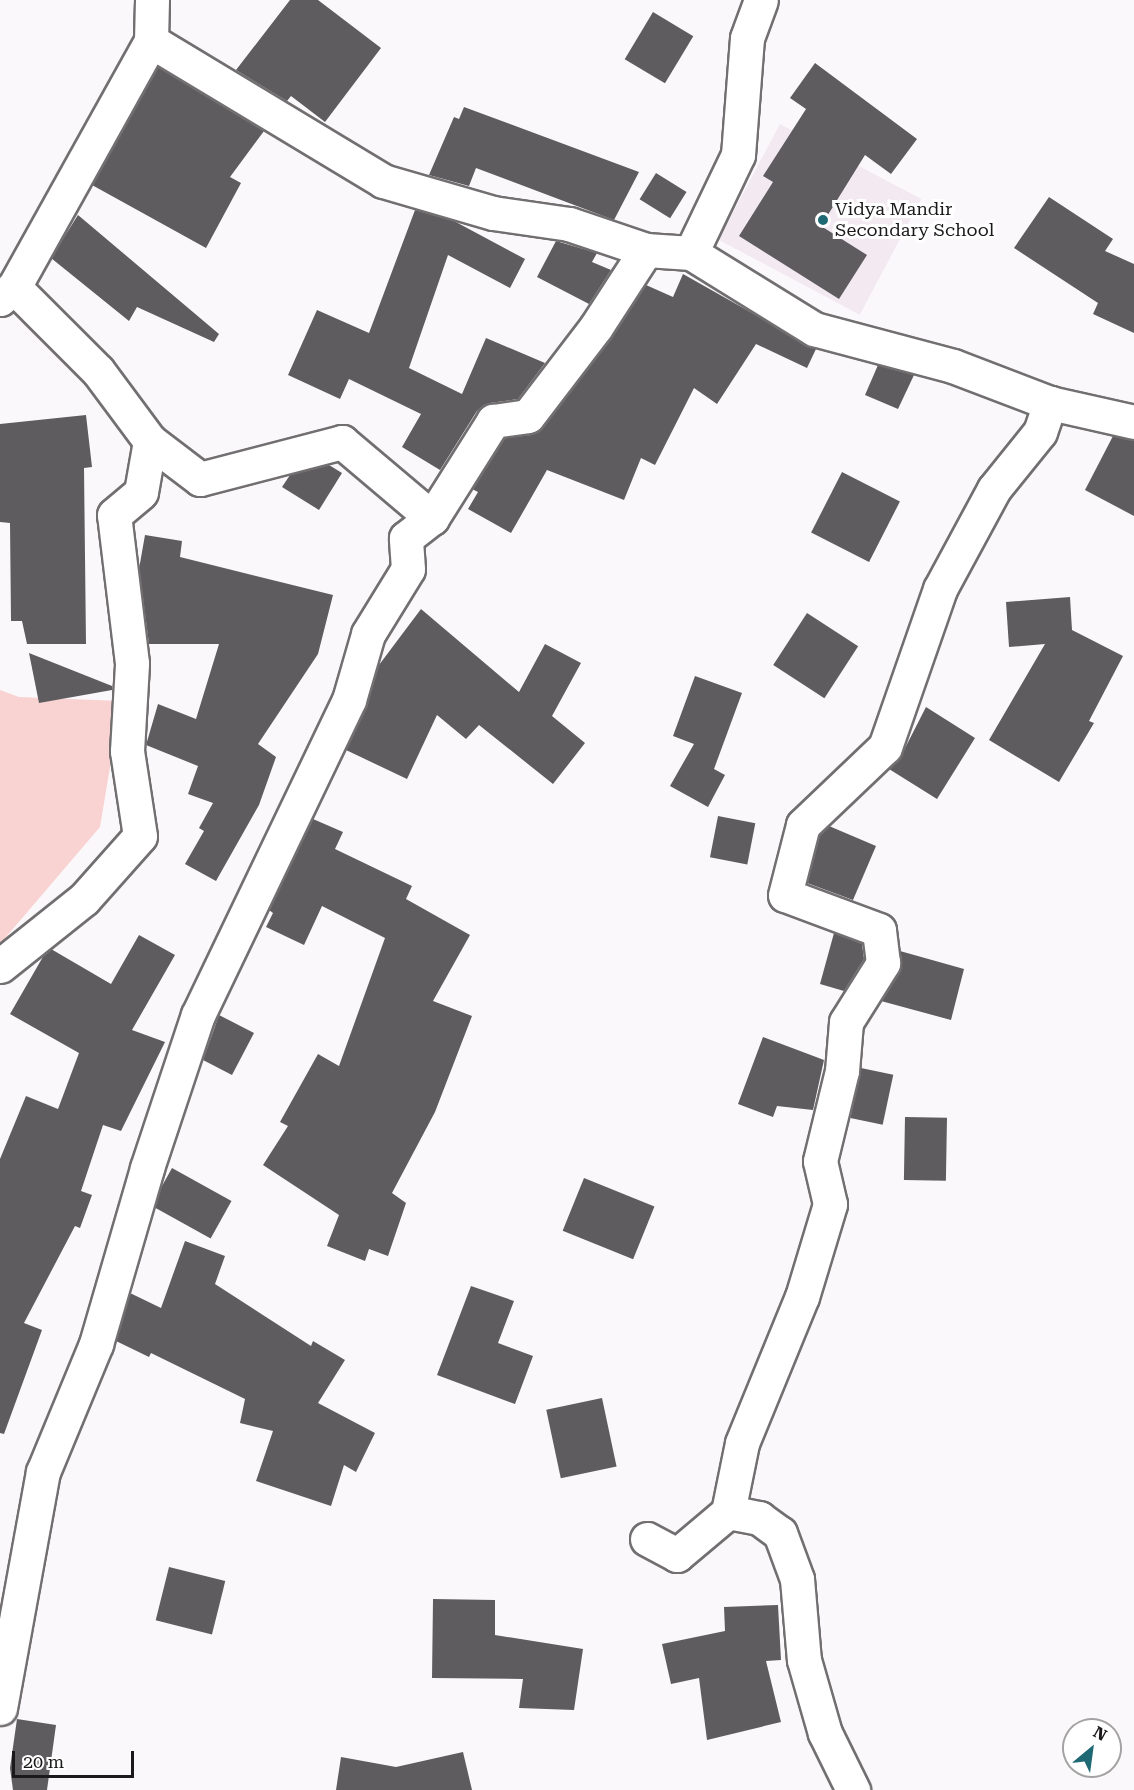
<!DOCTYPE html>
<style>
body{margin:0}
#map{position:relative;width:1134px;height:1790px;overflow:hidden;background:#fbf8fb;font-family:"Roboto Serif",serif}
div>[style]{position:absolute}
.built>*{inset:0;background:#f3e9f1;transform-origin:0 0}
.green>*{inset:0;background:#f9d2d2}
.building>*{inset:0;background:#5e5c5f;transform-origin:0 0}
.roads{filter:drop-shadow(2px 0 #726f71) drop-shadow(-2px 0 #726f71) drop-shadow(0 2px #726f71) drop-shadow(0 -2px #726f71)}
.minor>*{height:33px;margin:-16.5px;padding:0 16.5px;transform-origin:16.5px;border-radius:16.5px;background:#fff}
.tertiary>*{height:33px;margin:-16.5px;padding:0 16.5px;transform-origin:16.5px;border-radius:16.5px;background:#fff}
.dots>*{width:16px;height:16px;translate:-50% -50%;box-sizing:border-box;border:3px solid #fff;border-radius:50%}
span{translate:-50% -50%;white-space:nowrap;text-align:center;line-height:1.15;-webkit-text-stroke:6px #fff;paint-order:stroke}
.poi-label{font-size:18px;color:#1b191a}
.left{translate:0 -50%;text-align:left}
.north{position:absolute;left:1062px;top:1718px;width:60px;height:60px;box-sizing:border-box;background:#fff;border:2px solid #a4a3a3;border-radius:50%;rotate:29deg;font-size:16px;font-weight:700;line-height:24px;text-align:center;color:#1b191a}
.north::after{content:'';display:block;margin:auto;width:21px;height:27px;background:#1f6974;clip-path:polygon(50% 0,100% 100%,50% 72%,0 100%)}
.scale{position:absolute;left:12px;top:1751px;width:122px;height:27px;box-sizing:border-box;border:3px solid #1b191a;border-top:0;padding-left:8px;font-size:18px;line-height:21px;white-space:nowrap;color:#1b191a;-webkit-text-stroke:4px #fff;paint-order:stroke}
</style>
<div id="map">
<div class="built">
<i style="left:780px;top:124px;width:160px;height:131px;rotate:28deg"></i>
</div>
<div class="green">
<i style="clip-path:polygon(0 690px,19px 697px,121px 701px,100px 827px,0 944px)"></i>
</div>
<div class="building">
<i style="clip-path:polygon(290px 0,318px 0,381px 48px,325px 122px,291px 96px,287px 101px,236px 70px)"></i>
<i style="left:653px;top:12px;width:47px;height:55px;rotate:31deg"></i>
<i style="clip-path:polygon(815px 63px,917px 139px,891px 174px,865px 155px,821px 226px,867px 255px,839px 299px,739px 236px,773px 182px,763px 176px,806px 109px,790px 98px)"></i>
<i style="clip-path:polygon(158px 67px,264px 131px,230px 177px,241px 183px,206px 248px,92px 185px)"></i>
<i style="clip-path:polygon(464px 107px,639px 172px,614px 220px,476px 168px,469px 186px,429px 175px,454px 117px,459px 119px)"></i>
<i style="left:656px;top:173px;width:36px;height:31px;rotate:32deg"></i>
<i style="clip-path:polygon(1049px 197px,1113px 239px,1105px 251px,1134px 264px,1134px 333px,1093px 314px,1098px 303px,1014px 248px)"></i>
<i style="clip-path:polygon(415px 210px,454px 221px,525px 259px,510px 288px,448px 255px,409px 368px,462px 394px,486px 338px,545px 363px,518px 399px,490px 403px,477px 411px,440px 470px,402px 447px,421px 414px,349px 379px,340px 399px,288px 375px,317px 310px,369px 333px)"></i>
<i style="clip-path:polygon(78px 215px,219px 334px,214px 342px,137px 307px,129px 321px,51px 258px)"></i>
<i style="clip-path:polygon(556px 241px,597px 253px,592px 262px,611px 270px,589px 304px,537px 277px)"></i>
<i style="clip-path:polygon(683px 274px,816px 349px,807px 368px,756px 344px,717px 404px,694px 388px,655px 465px,641px 458px,624px 500px,547px 470px,511px 533px,468px 509px,478px 492px,472px 489px,504px 438px,531px 435px,543px 427px,611px 338px,646px 285px,673px 297px)"></i>
<i style="clip-path:polygon(878px 365px,914px 375px,898px 409px,865px 395px)"></i>
<i style="clip-path:polygon(86px 415px,92px 467px,84px 468px,86px 644px,27px 644px,22px 621px,11px 621px,10px 523px,0 522px,0 424px)"></i>
<i style="clip-path:polygon(1113px 436px,1134px 440px,1134px 516px,1085px 490px)"></i>
<i style="clip-path:polygon(329px 465px,342px 473px,319px 510px,282px 487px,290px 475px)"></i>
<i style="left:842px;top:472px;width:65px;height:68px;rotate:27deg"></i>
<i style="clip-path:polygon(145px 535px,182px 541px,180px 557px,333px 595px,318px 654px,258px 744px,276px 757px,259px 805px,216px 881px,185px 864px,204px 831px,199px 828px,213px 803px,188px 794px,198px 766px,146px 745px,158px 704px,196px 719px,219px 644px,149px 644px,139px 569px)"></i>
<i style="clip-path:polygon(1070px 597px,1072px 630px,1123px 656px,1089px 721px,1094px 723px,1059px 782px,989px 740px,1045px 644px,1009px 647px,1006px 602px)"></i>
<i style="clip-path:polygon(421px 609px,519px 692px,545px 644px,581px 663px,552px 716px,585px 743px,553px 784px,479px 725px,466px 739px,437px 715px,407px 779px,346px 750px,366px 708px,379px 665px)"></i>
<i style="left:807px;top:613px;width:61px;height:62px;rotate:33deg"></i>
<i style="clip-path:polygon(29px 653px,112px 686px,112px 690px,39px 703px)"></i>
<i style="clip-path:polygon(695px 676px,742px 693px,714px 769px,725px 775px,708px 807px,670px 786px,694px 744px,673px 736px)"></i>
<i style="clip-path:polygon(926px 707px,975px 738px,937px 799px,889px 769px,902px 754px)"></i>
<i style="left:718px;top:816px;width:38px;height:42px;rotate:11deg"></i>
<i style="clip-path:polygon(313px 819px,343px 832px,335px 849px,412px 886px,406px 899px,470px 935px,433px 1001px,472px 1016px,435px 1112px,392px 1193px,406px 1203px,388px 1256px,369px 1249px,365px 1261px,327px 1246px,339px 1215px,263px 1165px,288px 1126px,280px 1122px,318px 1054px,339px 1066px,385px 938px,322px 906px,304px 945px,266px 927px,273px 913px,269px 910px)"></i>
<i style="clip-path:polygon(829px 826px,876px 846px,853px 900px,807px 883px,820px 835px)"></i>
<i style="clip-path:polygon(834px 933px,862px 944px,864px 959px,844px 991px,820px 984px)"></i>
<i style="clip-path:polygon(139px 935px,175px 955px,132px 1030px,165px 1042px,121px 1131px,103px 1125px,81px 1191px,92px 1195px,80px 1228px,75px 1226px,24px 1323px,42px 1330px,4px 1434px,0 1433px,0 1159px,26px 1096px,58px 1109px,79px 1053px,10px 1014px,44px 955px,51px 949px,111px 984px)"></i>
<i style="clip-path:polygon(900px 951px,964px 969px,951px 1020px,881px 1001px,899px 972px)"></i>
<i style="clip-path:polygon(219px 1015px,254px 1033px,232px 1075px,203px 1060px)"></i>
<i style="clip-path:polygon(763px 1037px,824px 1060px,813px 1110px,777px 1106px,773px 1117px,738px 1104px)"></i>
<i style="left:861px;top:1068px;width:33px;height:51px;rotate:12deg"></i>
<i style="left:905px;top:1117px;width:42px;height:63px;rotate:1deg"></i>
<i style="left:172px;top:1168px;width:68px;height:43px;rotate:29deg"></i>
<i style="left:584px;top:1178px;width:76px;height:57px;rotate:22deg"></i>
<i style="clip-path:polygon(185px 1241px,225px 1256px,215px 1284px,311px 1346px,313px 1341px,345px 1360px,318px 1403px,375px 1433px,356px 1472px,344px 1465px,331px 1506px,256px 1481px,273px 1431px,240px 1423px,245px 1399px,151px 1353px,149px 1357px,116px 1341px,130px 1293px,161px 1308px)"></i>
<i style="clip-path:polygon(471px 1286px,514px 1301px,498px 1343px,533px 1356px,515px 1404px,437px 1375px)"></i>
<i style="left:602px;top:1398px;width:70px;height:57px;rotate:78deg"></i>
<i style="left:169px;top:1567px;width:58px;height:55px;rotate:14deg"></i>
<i style="clip-path:polygon(433px 1599px,495px 1600px,495px 1635px,583px 1649px,574px 1710px,519px 1708px,523px 1679px,432px 1678px)"></i>
<i style="clip-path:polygon(778px 1605px,781px 1660px,766px 1661px,781px 1722px,707px 1740px,699px 1678px,671px 1684px,662px 1644px,725px 1631px,724px 1607px)"></i>
<i style="clip-path:polygon(17px 1719px,56px 1725px,47px 1790px,13px 1790px,10px 1768px)"></i>
<i style="clip-path:polygon(463px 1752px,472px 1790px,336px 1790px,341px 1757px,396px 1767px)"></i>
</div>
<div class="roads">
<div class="minor">
<i style="left:691px;top:253px;width:109px;rotate:-64.4deg"></i>
<i style="left:738px;top:155px;width:117px;rotate:-85.6deg"></i>
<i style="left:747px;top:38px;width:40px;rotate:-69.8deg"></i>
<i style="left:150px;top:441px;width:63px;rotate:37.2deg"></i>
<i style="left:200px;top:479px;width:147px;rotate:-14.6deg"></i>
<i style="left:342px;top:442px;width:118px;rotate:40.2deg"></i>
<i style="left:0;top:966px;width:107px;rotate:-38.6deg"></i>
<i style="left:84px;top:899px;width:84px;rotate:-48.4deg"></i>
<i style="left:140px;top:836px;width:86px;rotate:-98.7deg"></i>
<i style="left:127px;top:751px;width:88px;rotate:-86.7deg"></i>
<i style="left:132px;top:663px;width:149px;rotate:-96.9deg"></i>
<i style="left:114px;top:515px;width:35px;rotate:-40deg"></i>
<i style="left:141px;top:492px;width:52px;rotate:-80deg"></i>
<i style="left:150px;top:441px;width:87px;rotate:-126.6deg"></i>
<i style="left:98px;top:371px;width:119px;rotate:-135deg"></i>
<i style="left:728px;top:1512px;width:32px;rotate:11deg"></i>
<i style="left:759px;top:1518px;width:26px;rotate:36deg"></i>
<i style="left:780px;top:1533px;width:49px;rotate:69.7deg"></i>
<i style="left:797px;top:1579px;width:81px;rotate:85.1deg"></i>
<i style="left:804px;top:1660px;width:76px;rotate:74deg"></i>
<i style="left:825px;top:1733px;width:64px;rotate:63.8deg"></i>
<i style="left:647px;top:1539px;width:34px;rotate:28deg"></i>
<i style="left:677px;top:1555px;width:67px;rotate:-40.1deg"></i>
<i style="left:728px;top:1512px;width:70px;rotate:-78.5deg"></i>
<i style="left:742px;top:1443px;width:158px;rotate:-67.7deg"></i>
<i style="left:802px;top:1297px;width:97px;rotate:-73.2deg"></i>
<i style="left:830px;top:1204px;width:44px;rotate:-103.1deg"></i>
<i style="left:820px;top:1161px;width:93px;rotate:-76.3deg"></i>
<i style="left:842px;top:1071px;width:49px;rotate:-85.3deg"></i>
<i style="left:846px;top:1022px;width:70px;rotate:-57.9deg"></i>
<i style="left:883px;top:963px;width:33px;rotate:-97deg"></i>
<i style="left:879px;top:930px;width:100px;rotate:-159.6deg"></i>
<i style="left:785px;top:895px;width:72px;rotate:-75.6deg"></i>
<i style="left:803px;top:825px;width:113px;rotate:-43.6deg"></i>
<i style="left:885px;top:747px;width:167px;rotate:-70.8deg"></i>
<i style="left:940px;top:589px;width:114px;rotate:-61.6deg"></i>
<i style="left:994px;top:489px;width:73px;rotate:-51.1deg"></i>
<i style="left:1040px;top:432px;width:31px;rotate:-71deg"></i>
<i style="left:0;top:1708px;width:240px;rotate:-79.7deg"></i>
<i style="left:43px;top:1472px;width:139px;rotate:-67.5deg"></i>
<i style="left:96px;top:1344px;width:183px;rotate:-73.8deg"></i>
<i style="left:147px;top:1168px;width:161px;rotate:-71.6deg"></i>
<i style="left:198px;top:1015px;width:349px;rotate:-64.4deg"></i>
<i style="left:349px;top:700px;width:69px;rotate:-73.9deg"></i>
<i style="left:368px;top:634px;width:76px;rotate:-58.4deg"></i>
<i style="left:408px;top:569px;width:31px;rotate:-94deg"></i>
<i style="left:406px;top:538px;width:33px;rotate:-38deg"></i>
<i style="left:432px;top:518px;width:115px;rotate:-57.8deg"></i>
<i style="left:493px;top:421px;width:35px;rotate:-8deg"></i>
<i style="left:528px;top:416px;width:112px;rotate:-52.6deg"></i>
<i style="left:596px;top:327px;width:92px;rotate:-57deg"></i>
</div>
<div class="tertiary">
<i style="left:152px;top:0;width:41px;rotate:91.4deg"></i>
<i style="left:151px;top:41px;width:271px;rotate:31.1deg"></i>
<i style="left:383px;top:181px;width:115px;rotate:16.2deg"></i>
<i style="left:493px;top:213px;width:77px;rotate:8.2deg"></i>
<i style="left:569px;top:224px;width:81px;rotate:18.7deg"></i>
<i style="left:646px;top:250px;width:45px;rotate:3.8deg"></i>
<i style="left:691px;top:253px;width:145px;rotate:31.7deg"></i>
<i style="left:814px;top:329px;width:144px;rotate:14.9deg"></i>
<i style="left:953px;top:366px;width:104px;rotate:20.9deg"></i>
<i style="left:1050px;top:403px;width:86px;rotate:12.7deg"></i>
<i style="left:0;top:299px;width:18px;rotate:-41deg"></i>
<i style="left:14px;top:287px;width:282px;rotate:-60.9deg"></i>
</div>
</div>
<div class="dots">
<i style="left:823px;top:220px;background:#1f6974"></i>
</div>
<div class="poi-label">
<span class="left" style="left:835px;top:220px">Vidya Mandir<br>Secondary School</span>
</div>
<div class="north">N</div>
<div class="scale">20 m</div>
</div>
